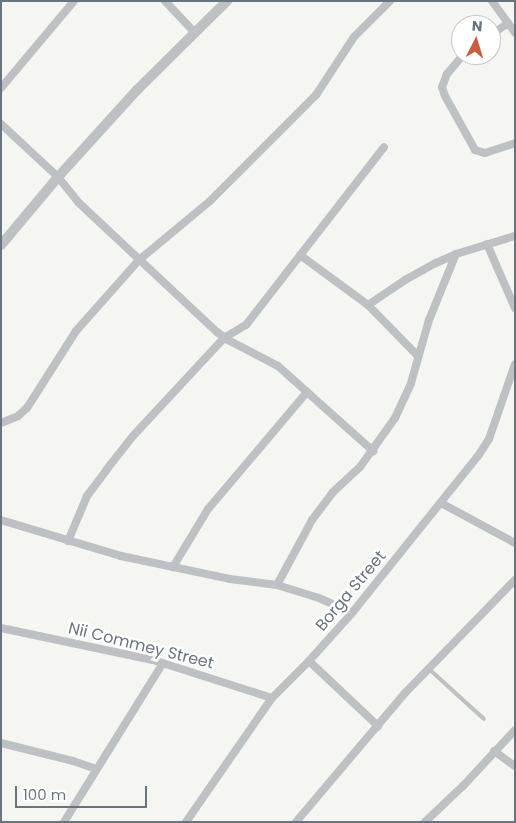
<!DOCTYPE html>
<style>
body{margin:0}
#map{position:relative;width:516px;height:823px;overflow:hidden;background:#f5f5f2;font-family:Poppins,sans-serif}
div>[style]{position:absolute}
.service>*{height:4px;margin:-2px;padding:0 2px;transform-origin:2px;border-radius:2px;background:#bdc1c3}
.minor>*{height:8px;margin:-4px;padding:0 4px;transform-origin:4px;border-radius:4px;background:#bdc1c3}
.tertiary>*{height:10px;margin:-5px;padding:0 5px;transform-origin:5px;border-radius:5px;background:#bdc1c3}
span{translate:-50% -50%;white-space:nowrap;text-align:center;line-height:1.15;-webkit-text-stroke:5px #fff;paint-order:stroke}
.street-label{font-size:16px;color:#68757f}
.frame{position:absolute;inset:0;border:2px solid #68757f;pointer-events:none}
.north{position:absolute;left:451px;top:15px;width:50px;height:50px;box-sizing:border-box;background:#fff;border:1px solid #c3c8cc;border-radius:50%;rotate:5deg;font-size:14px;font-weight:700;line-height:20px;text-align:center;color:#68757f}
.north::after{content:'';display:block;margin:auto;width:18px;height:22px;background:#cb5c3d;clip-path:polygon(50% 0,100% 100%,50% 72%,0 100%)}
.scale{position:absolute;left:15px;top:786px;width:132px;height:22px;box-sizing:border-box;border:2px solid #68757f;border-top:0;padding-left:6px;font-size:15px;line-height:18px;white-space:nowrap;color:#68757f;-webkit-text-stroke:4px #fff;paint-order:stroke}
</style>
<div id="map">
<div class="service">
<i style="left:429px;top:669px;width:74px;rotate:42.3deg"></i>
</div>
<div class="minor">
<i style="left:165px;top:1px;width:44px;rotate:46.8deg"></i>
<i style="left:492px;top:1px;width:39px;rotate:54deg"></i>
<i style="left:491px;top:35px;width:21px;rotate:-35deg"></i>
<i style="left:463px;top:55px;width:25px;rotate:130deg"></i>
<i style="left:447px;top:74px;width:14px;rotate:111deg"></i>
<i style="left:442px;top:87px;width:9px;rotate:72deg"></i>
<i style="left:445px;top:96px;width:62px;rotate:60.9deg"></i>
<i style="left:475px;top:150px;width:10px;rotate:17deg"></i>
<i style="left:485px;top:153px;width:32px;rotate:-18deg"></i>
<i style="left:1px;top:88px;width:114px;rotate:-50deg"></i>
<i style="left:1px;top:124px;width:78px;rotate:42.9deg"></i>
<i style="left:58px;top:177px;width:33px;rotate:51deg"></i>
<i style="left:79px;top:203px;width:189px;rotate:43.1deg"></i>
<i style="left:217px;top:332px;width:14px;rotate:36deg"></i>
<i style="left:228px;top:340px;width:56px;rotate:27.5deg"></i>
<i style="left:278px;top:366px;width:39px;rotate:42deg"></i>
<i style="left:307px;top:392px;width:153px;rotate:130.2deg"></i>
<i style="left:208px;top:509px;width:68px;rotate:121.1deg"></i>
<i style="left:487px;top:244px;width:70px;rotate:66.4deg"></i>
<i style="left:300px;top:255px;width:84px;rotate:36.3deg"></i>
<i style="left:368px;top:305px;width:71px;rotate:45.6deg"></i>
<i style="left:368px;top:305px;width:45px;rotate:-34deg"></i>
<i style="left:405px;top:280px;width:35px;rotate:-29deg"></i>
<i style="left:436px;top:263px;width:22px;rotate:-24deg"></i>
<i style="left:456px;top:254px;width:62px;rotate:-17deg"></i>
<i style="left:307px;top:392px;width:89px;rotate:41.8deg"></i>
<i style="left:1px;top:423px;width:18px;rotate:-22deg"></i>
<i style="left:18px;top:416px;width:12px;rotate:-42deg"></i>
<i style="left:27px;top:408px;width:91px;rotate:-57.5deg"></i>
<i style="left:76px;top:331px;width:95px;rotate:-48.4deg"></i>
<i style="left:139px;top:260px;width:92px;rotate:-39.7deg"></i>
<i style="left:210px;top:201px;width:150px;rotate:-45deg"></i>
<i style="left:316px;top:95px;width:69px;rotate:-56.8deg"></i>
<i style="left:354px;top:37px;width:51px;rotate:-45deg"></i>
<i style="left:441px;top:503px;width:84px;rotate:28.4deg"></i>
<i style="left:1px;top:520px;width:125px;rotate:16.7deg"></i>
<i style="left:121px;top:556px;width:111px;rotate:11.9deg"></i>
<i style="left:230px;top:579px;width:47px;rotate:7.3deg"></i>
<i style="left:277px;top:585px;width:44px;rotate:17.2deg"></i>
<i style="left:319px;top:598px;width:36px;rotate:24deg"></i>
<i style="left:68px;top:541px;width:49px;rotate:-67.1deg"></i>
<i style="left:87px;top:496px;width:34px;rotate:-53deg"></i>
<i style="left:107px;top:469px;width:42px;rotate:-51.8deg"></i>
<i style="left:133px;top:436px;width:134px;rotate:-47.1deg"></i>
<i style="left:224px;top:338px;width:26px;rotate:-31deg"></i>
<i style="left:246px;top:325px;width:225px;rotate:-52.2deg"></i>
<i style="left:277px;top:585px;width:74px;rotate:-61.7deg"></i>
<i style="left:312px;top:520px;width:34px;rotate:-53deg"></i>
<i style="left:332px;top:493px;width:38px;rotate:-43deg"></i>
<i style="left:360px;top:467px;width:60px;rotate:-54.5deg"></i>
<i style="left:395px;top:418px;width:38px;rotate:-65deg"></i>
<i style="left:411px;top:383px;width:66px;rotate:-74.1deg"></i>
<i style="left:429px;top:320px;width:71px;rotate:-67.8deg"></i>
<i style="left:1px;top:628px;width:155px;rotate:11.9deg"></i>
<i style="left:153px;top:660px;width:125px;rotate:17.7deg"></i>
<i style="left:309px;top:661px;width:95px;rotate:43.3deg"></i>
<i style="left:1px;top:743px;width:74px;rotate:14deg"></i>
<i style="left:73px;top:761px;width:24px;rotate:19deg"></i>
<i style="left:494px;top:751px;width:26px;rotate:36deg"></i>
<i style="left:64px;top:822px;width:187px;rotate:-58.1deg"></i>
<i style="left:186px;top:822px;width:151px;rotate:-55.3deg"></i>
<i style="left:272px;top:698px;width:52px;rotate:-45deg"></i>
<i style="left:309px;top:661px;width:64px;rotate:-48.1deg"></i>
<i style="left:352px;top:613px;width:201px;rotate:-51.3deg"></i>
<i style="left:478px;top:456px;width:20px;rotate:-57deg"></i>
<i style="left:489px;top:439px;width:79px;rotate:-70.9deg"></i>
<i style="left:296px;top:822px;width:169px;rotate:-49.8deg"></i>
<i style="left:405px;top:693px;width:158px;rotate:-45.8deg"></i>
<i style="left:425px;top:822px;width:52px;rotate:-43.5deg"></i>
<i style="left:463px;top:786px;width:76px;rotate:-47.1deg"></i>
</div>
<div class="tertiary">
<i style="left:1px;top:245px;width:89px;rotate:-50deg"></i>
<i style="left:58px;top:177px;width:118px;rotate:-47.8deg"></i>
<i style="left:137px;top:90px;width:127px;rotate:-44.7deg"></i>
</div>
<div class="street-label">
<span style="left:351px;top:591px;rotate:-50deg">Borga Street</span>
<span style="left:141px;top:646px;rotate:14deg">Nii Commey Street</span>
</div>
<div class="frame"></div>
<div class="north">N</div>
<div class="scale">100 m</div>
</div>
